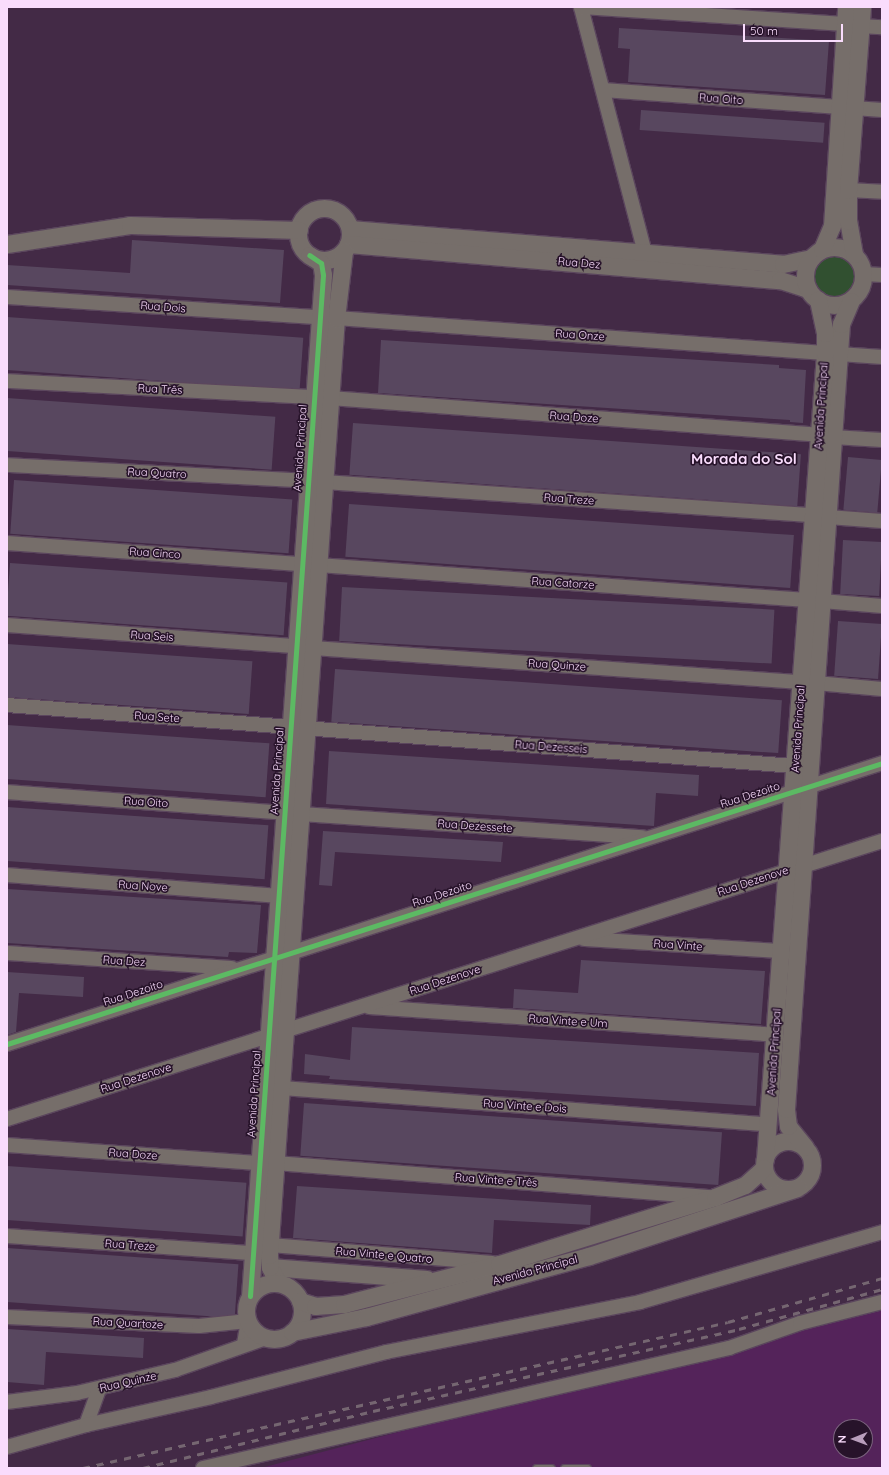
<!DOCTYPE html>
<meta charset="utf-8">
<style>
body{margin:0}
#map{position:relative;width:889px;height:1475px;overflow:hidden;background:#432a46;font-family:Quicksand,sans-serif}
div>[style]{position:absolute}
.built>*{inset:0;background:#54235a}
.green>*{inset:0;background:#315030}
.round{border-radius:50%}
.building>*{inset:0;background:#58475f;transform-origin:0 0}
.roads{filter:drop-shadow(1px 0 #5b465d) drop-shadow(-1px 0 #5b465d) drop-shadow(0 1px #5b465d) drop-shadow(0 -1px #5b465d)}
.service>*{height:7px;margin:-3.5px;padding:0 3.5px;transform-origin:3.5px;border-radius:3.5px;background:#766e6a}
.minor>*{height:14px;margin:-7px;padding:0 7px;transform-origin:7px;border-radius:7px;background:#766e6a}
.tertiary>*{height:17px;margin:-8.5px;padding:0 8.5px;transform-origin:8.5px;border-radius:8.5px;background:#766e6a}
.tertiary>.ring{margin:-8.5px;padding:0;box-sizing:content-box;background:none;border:17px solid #766e6a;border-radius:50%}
.rail>*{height:3px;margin-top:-1.5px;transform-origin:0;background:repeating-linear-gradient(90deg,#756671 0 7px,transparent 0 14px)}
.cycleway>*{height:5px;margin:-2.5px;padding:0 2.5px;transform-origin:2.5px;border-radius:2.5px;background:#5cba63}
span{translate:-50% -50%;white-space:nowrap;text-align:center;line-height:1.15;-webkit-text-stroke:3.5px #27132a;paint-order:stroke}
.street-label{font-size:11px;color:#f9dcfc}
.district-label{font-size:15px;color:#f9dcfc;font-weight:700}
.frame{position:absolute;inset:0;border:8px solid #f9dcfc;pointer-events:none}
.north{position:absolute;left:833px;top:1419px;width:40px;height:40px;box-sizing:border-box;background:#27132a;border:1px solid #7b637e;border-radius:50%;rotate:269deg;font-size:11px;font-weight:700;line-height:16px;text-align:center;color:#f9dcfc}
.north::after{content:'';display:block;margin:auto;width:14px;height:18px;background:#b99ebc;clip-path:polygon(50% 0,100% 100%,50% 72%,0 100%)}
.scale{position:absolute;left:743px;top:24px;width:100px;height:18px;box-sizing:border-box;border:2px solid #f9dcfc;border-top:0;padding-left:5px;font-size:12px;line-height:14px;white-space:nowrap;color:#f9dcfc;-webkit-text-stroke:3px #27132a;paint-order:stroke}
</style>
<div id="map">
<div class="built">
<i style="clip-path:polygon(evenodd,882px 1305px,882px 1468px,261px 1468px,882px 1305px,841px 1427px,865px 1427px,865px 1451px,841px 1451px,841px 1427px)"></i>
</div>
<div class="green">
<i class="round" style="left:811px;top:253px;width:48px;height:48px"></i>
</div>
<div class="building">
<i style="clip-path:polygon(619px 28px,829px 41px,825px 95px,628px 82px,630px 49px,618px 48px)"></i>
<i style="left:641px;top:110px;width:184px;height:20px;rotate:4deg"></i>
<i style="clip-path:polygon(132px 240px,284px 250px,280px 303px,7px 285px,7px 265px,130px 273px)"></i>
<i style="left:7px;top:317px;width:297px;height:53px;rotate:4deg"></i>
<i style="clip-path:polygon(381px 340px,779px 365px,779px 368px,806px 370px,803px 423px,790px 422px,790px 420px,378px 393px)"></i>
<i style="left:7px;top:398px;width:269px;height:53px;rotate:4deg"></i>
<i style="left:353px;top:423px;width:449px;height:52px;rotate:4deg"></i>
<i style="left:848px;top:457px;width:34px;height:53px;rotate:5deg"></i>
<i style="left:14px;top:480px;width:279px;height:54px;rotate:4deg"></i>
<i style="left:349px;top:504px;width:446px;height:53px;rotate:4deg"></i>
<i style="left:843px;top:540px;width:39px;height:54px;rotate:3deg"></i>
<i style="left:10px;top:563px;width:278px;height:53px;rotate:4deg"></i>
<i style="left:342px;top:587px;width:433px;height:54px;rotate:3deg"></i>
<i style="left:838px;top:621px;width:44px;height:55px;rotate:4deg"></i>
<i style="left:7px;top:644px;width:246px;height:53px;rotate:4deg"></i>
<i style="left:335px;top:669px;width:448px;height:53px;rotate:4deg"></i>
<i style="left:7px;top:725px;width:263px;height:54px;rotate:4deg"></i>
<i style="clip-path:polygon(329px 751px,699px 775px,698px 796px,656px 793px,654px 826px,326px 804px)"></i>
<i style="left:7px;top:807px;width:262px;height:54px;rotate:4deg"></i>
<i style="clip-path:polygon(323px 831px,503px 842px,501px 862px,335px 852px,332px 886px,319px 885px)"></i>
<i style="clip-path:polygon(7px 889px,261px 905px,257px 953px,229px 952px,228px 957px,7px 943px)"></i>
<i style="clip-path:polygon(581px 960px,765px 971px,761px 1024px,513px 1008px,514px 989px,578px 993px)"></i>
<i style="clip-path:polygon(7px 972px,84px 977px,83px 997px,19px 993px,16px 1032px,7px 1035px)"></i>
<i style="clip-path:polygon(352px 1027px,759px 1053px,756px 1106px,329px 1079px,330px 1076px,304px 1074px,305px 1054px,350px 1060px)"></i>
<i style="left:304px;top:1103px;width:419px;height:53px;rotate:4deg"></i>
<i style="left:7px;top:1166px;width:240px;height:54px;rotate:4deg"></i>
<i style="clip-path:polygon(297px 1186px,591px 1205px,590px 1225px,494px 1220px,492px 1253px,293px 1238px)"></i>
<i style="left:7px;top:1248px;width:232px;height:54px;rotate:4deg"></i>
<i style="clip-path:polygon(7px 1329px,144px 1338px,143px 1358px,46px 1352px,44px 1385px,7px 1382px)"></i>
</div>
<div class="roads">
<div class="service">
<i style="left:536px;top:1468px;width:15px"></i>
<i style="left:564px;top:1468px;width:23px"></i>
</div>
<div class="minor">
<i style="left:860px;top:26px;width:22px;rotate:3deg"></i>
<i style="left:603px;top:90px;width:237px;rotate:4.1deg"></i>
<i style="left:854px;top:108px;width:28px;rotate:4deg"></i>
<i style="left:848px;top:190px;width:34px;rotate:3deg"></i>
<i style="left:645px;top:253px;width:254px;rotate:-104.6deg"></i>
<i style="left:581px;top:7px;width:265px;rotate:3.7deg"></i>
<i style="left:864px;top:274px;width:18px;rotate:3deg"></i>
<i style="left:7px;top:297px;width:313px;rotate:3.7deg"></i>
<i style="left:336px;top:318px;width:490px;rotate:4.1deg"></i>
<i style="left:839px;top:354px;width:43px;rotate:4deg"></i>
<i style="left:7px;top:381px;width:307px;rotate:3deg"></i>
<i style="left:330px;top:398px;width:490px;rotate:4.3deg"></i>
<i style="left:833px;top:437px;width:49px;rotate:3.5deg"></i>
<i style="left:7px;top:465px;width:301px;rotate:3deg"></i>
<i style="left:324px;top:482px;width:490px;rotate:3.9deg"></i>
<i style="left:828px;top:517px;width:54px;rotate:4.2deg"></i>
<i style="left:7px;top:543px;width:296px;rotate:4.1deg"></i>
<i style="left:318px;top:565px;width:490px;rotate:4.1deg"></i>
<i style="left:822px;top:601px;width:60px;rotate:4.8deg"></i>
<i style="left:7px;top:625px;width:290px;rotate:4.2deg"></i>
<i style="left:313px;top:648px;width:489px;rotate:4deg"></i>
<i style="left:816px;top:683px;width:66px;rotate:5.2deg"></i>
<i style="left:7px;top:705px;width:790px;rotate:4.43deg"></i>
<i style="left:7px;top:792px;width:278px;rotate:4.3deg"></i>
<i style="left:301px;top:814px;width:342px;rotate:3.9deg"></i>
<i style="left:7px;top:875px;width:273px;rotate:4.4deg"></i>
<i style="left:584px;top:939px;width:197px;rotate:3.5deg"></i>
<i style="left:7px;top:953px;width:225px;rotate:3.8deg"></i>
<i style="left:369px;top:1007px;width:408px;rotate:3.9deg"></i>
<i style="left:7px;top:1044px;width:919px;rotate:-17.8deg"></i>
<i style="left:282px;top:1088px;width:488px;rotate:4.3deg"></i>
<i style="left:7px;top:1119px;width:918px;rotate:-17.63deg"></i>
<i style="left:7px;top:1145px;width:254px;rotate:4.1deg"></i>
<i style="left:276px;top:1163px;width:436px;rotate:4.5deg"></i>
<i style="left:7px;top:1236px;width:247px;rotate:4deg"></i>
<i style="left:270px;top:1245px;width:223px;rotate:4.6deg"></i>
<i style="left:7px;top:1317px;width:192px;rotate:2.7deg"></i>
<i style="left:199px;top:1326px;width:49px;rotate:-5.8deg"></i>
<i style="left:248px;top:1321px;width:23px;rotate:100deg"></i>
<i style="left:7px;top:1402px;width:71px;rotate:-7.3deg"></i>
<i style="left:77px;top:1393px;width:101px;rotate:-13.2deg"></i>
<i style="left:175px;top:1370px;width:96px;rotate:-19.4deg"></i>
<i style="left:86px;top:1425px;width:38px;rotate:-70deg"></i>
<i style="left:7px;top:1447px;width:82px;rotate:-15.6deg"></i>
<i style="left:86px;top:1425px;width:128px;rotate:-12.6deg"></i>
<i style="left:211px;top:1397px;width:181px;rotate:-14.4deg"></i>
<i style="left:386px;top:1352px;width:259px;rotate:-11.1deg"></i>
<i style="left:640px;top:1302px;width:252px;rotate:-16.1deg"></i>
<i style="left:203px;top:1468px;width:540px;rotate:-12.85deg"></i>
<i style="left:729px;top:1348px;width:75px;rotate:-19.4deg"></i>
<i style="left:800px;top:1323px;width:85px;rotate:-14.4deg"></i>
</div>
<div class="tertiary">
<i class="ring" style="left:298px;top:208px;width:35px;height:35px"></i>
<i style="left:350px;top:229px;width:434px;rotate:4.6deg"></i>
<i style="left:783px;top:264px;width:29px;rotate:-12deg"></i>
<i style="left:7px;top:244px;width:124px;rotate:-8.8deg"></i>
<i style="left:130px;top:225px;width:169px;rotate:1.7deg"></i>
<i style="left:348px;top:244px;width:433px;rotate:4.8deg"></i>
<i style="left:780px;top:280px;width:29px;rotate:18deg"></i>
<i class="ring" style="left:805px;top:247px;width:41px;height:41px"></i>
<i style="left:822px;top:249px;width:25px;rotate:-67deg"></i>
<i style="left:832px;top:226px;width:219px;rotate:-86.3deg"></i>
<i style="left:854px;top:254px;width:34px;rotate:-100deg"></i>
<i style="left:848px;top:221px;width:31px;rotate:-90deg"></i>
<i style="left:848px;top:190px;width:184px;rotate:-85.6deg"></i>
<i class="ring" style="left:764px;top:1141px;width:31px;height:31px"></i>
<i style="left:805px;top:1147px;width:27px;rotate:-129deg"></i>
<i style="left:788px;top:1126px;width:17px;rotate:-97deg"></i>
<i style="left:786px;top:1109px;width:787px;rotate:-85.99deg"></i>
<i style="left:841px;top:324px;width:25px;rotate:-67deg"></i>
<i style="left:765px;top:1159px;width:808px;rotate:-85.74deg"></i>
<i style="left:825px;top:353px;width:20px;rotate:-90deg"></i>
<i style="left:825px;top:333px;width:34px;rotate:-102deg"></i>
<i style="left:270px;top:1267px;width:157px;rotate:4.4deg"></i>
<i style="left:278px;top:1283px;width:18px;rotate:-117deg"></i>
<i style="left:270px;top:1267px;width:12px;rotate:-95deg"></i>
<i style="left:269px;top:1255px;width:939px;rotate:-85.91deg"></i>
<i style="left:336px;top:318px;width:67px;rotate:-83.2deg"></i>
<i class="ring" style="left:246px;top:1283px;width:39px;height:39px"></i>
<i style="left:250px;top:1296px;width:1024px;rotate:-85.91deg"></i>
<i style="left:323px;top:275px;width:12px;rotate:-99deg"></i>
<i style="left:321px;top:263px;width:14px;rotate:-146deg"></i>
<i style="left:300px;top:1301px;width:16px;rotate:18deg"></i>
<i style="left:315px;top:1306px;width:29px;rotate:-4deg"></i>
<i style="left:344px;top:1304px;width:160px;rotate:-14.5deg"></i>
<i style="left:499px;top:1264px;width:226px;rotate:-17.2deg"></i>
<i style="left:715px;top:1197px;width:32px;rotate:-22deg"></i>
<i style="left:745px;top:1185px;width:25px;rotate:-42deg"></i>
<i style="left:292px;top:1332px;width:76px;rotate:-11.5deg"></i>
<i style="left:366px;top:1317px;width:231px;rotate:-15.3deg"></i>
<i style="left:589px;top:1256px;width:219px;rotate:-18.1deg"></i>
</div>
</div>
<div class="rail">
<i style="left:83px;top:1468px;width:661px;rotate:-12.75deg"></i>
<i style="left:728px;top:1322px;width:160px;rotate:-15.9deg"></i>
<i style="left:143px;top:1468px;width:237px;rotate:-13.9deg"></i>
<i style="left:373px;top:1411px;width:375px;rotate:-12.6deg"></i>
<i style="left:739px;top:1329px;width:148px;rotate:-15.6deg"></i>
</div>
<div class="cycleway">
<i style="left:7px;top:1044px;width:919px;rotate:-17.8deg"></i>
<i style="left:250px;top:1296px;width:1024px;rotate:-85.91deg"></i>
<i style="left:323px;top:275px;width:12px;rotate:-99deg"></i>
<i style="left:321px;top:263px;width:14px;rotate:-146deg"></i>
</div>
<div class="street-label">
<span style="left:721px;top:99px;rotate:4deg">Rua Oito</span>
<span style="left:579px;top:263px;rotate:5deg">Rua Dez</span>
<span style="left:163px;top:307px;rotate:4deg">Rua Dois</span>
<span style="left:580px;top:335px;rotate:4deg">Rua Onze</span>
<span style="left:160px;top:389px;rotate:3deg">Rua Três</span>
<span style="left:821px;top:406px;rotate:-86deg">Avenida Principal</span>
<span style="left:574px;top:417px;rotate:4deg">Rua Doze</span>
<span style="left:300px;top:448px;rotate:-86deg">Avenida Principal</span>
<span style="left:157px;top:473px;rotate:3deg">Rua Quatro</span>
<span style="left:569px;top:499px;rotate:4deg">Rua Treze</span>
<span style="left:155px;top:553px;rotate:4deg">Rua Cinco</span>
<span style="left:563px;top:583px;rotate:4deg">Rua Catorze</span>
<span style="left:152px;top:636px;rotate:4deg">Rua Seis</span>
<span style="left:557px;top:665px;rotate:4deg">Rua Quinze</span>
<span style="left:157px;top:717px;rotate:4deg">Rua Sete</span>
<span style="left:798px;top:729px;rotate:-86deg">Avenida Principal</span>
<span style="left:551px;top:747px;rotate:4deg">Rua Dezesseis</span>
<span style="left:277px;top:771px;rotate:-86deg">Avenida Principal</span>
<span style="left:750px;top:795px;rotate:-18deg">Rua Dezoito</span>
<span style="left:146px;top:802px;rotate:4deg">Rua Oito</span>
<span style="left:475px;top:826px;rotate:4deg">Rua Dezessete</span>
<span style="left:753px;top:881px;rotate:-18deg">Rua Dezenove</span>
<span style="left:143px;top:886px;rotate:4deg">Rua Nove</span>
<span style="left:442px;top:894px;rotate:-18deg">Rua Dezoito</span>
<span style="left:678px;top:945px;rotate:4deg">Rua Vinte</span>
<span style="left:124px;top:961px;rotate:4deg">Rua Dez</span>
<span style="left:445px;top:980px;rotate:-18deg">Rua Dezenove</span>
<span style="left:133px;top:993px;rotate:-18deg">Rua Dezoito</span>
<span style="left:568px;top:1021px;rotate:4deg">Rua Vinte e Um</span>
<span style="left:774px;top:1052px;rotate:-86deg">Avenida Principal</span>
<span style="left:136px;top:1078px;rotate:-18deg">Rua Dezenove</span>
<span style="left:254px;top:1094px;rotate:-86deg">Avenida Principal</span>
<span style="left:525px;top:1106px;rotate:4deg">Rua Vinte e Dois</span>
<span style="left:133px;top:1154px;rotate:4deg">Rua Doze</span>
<span style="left:496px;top:1180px;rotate:4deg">Rua Vinte e Três</span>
<span style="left:130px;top:1245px;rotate:4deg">Rua Treze</span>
<span style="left:384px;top:1255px;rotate:5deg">Rua Vinte e Quatro</span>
<span style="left:535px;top:1270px;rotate:-15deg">Avenida Principal</span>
<span style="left:128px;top:1323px;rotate:3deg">Rua Quartoze</span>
<span style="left:128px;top:1382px;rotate:-13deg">Rua Quinze</span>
</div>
<div class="district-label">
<span style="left:744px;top:459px">Morada do Sol</span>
</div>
<div class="frame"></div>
<div class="north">N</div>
<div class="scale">50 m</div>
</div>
